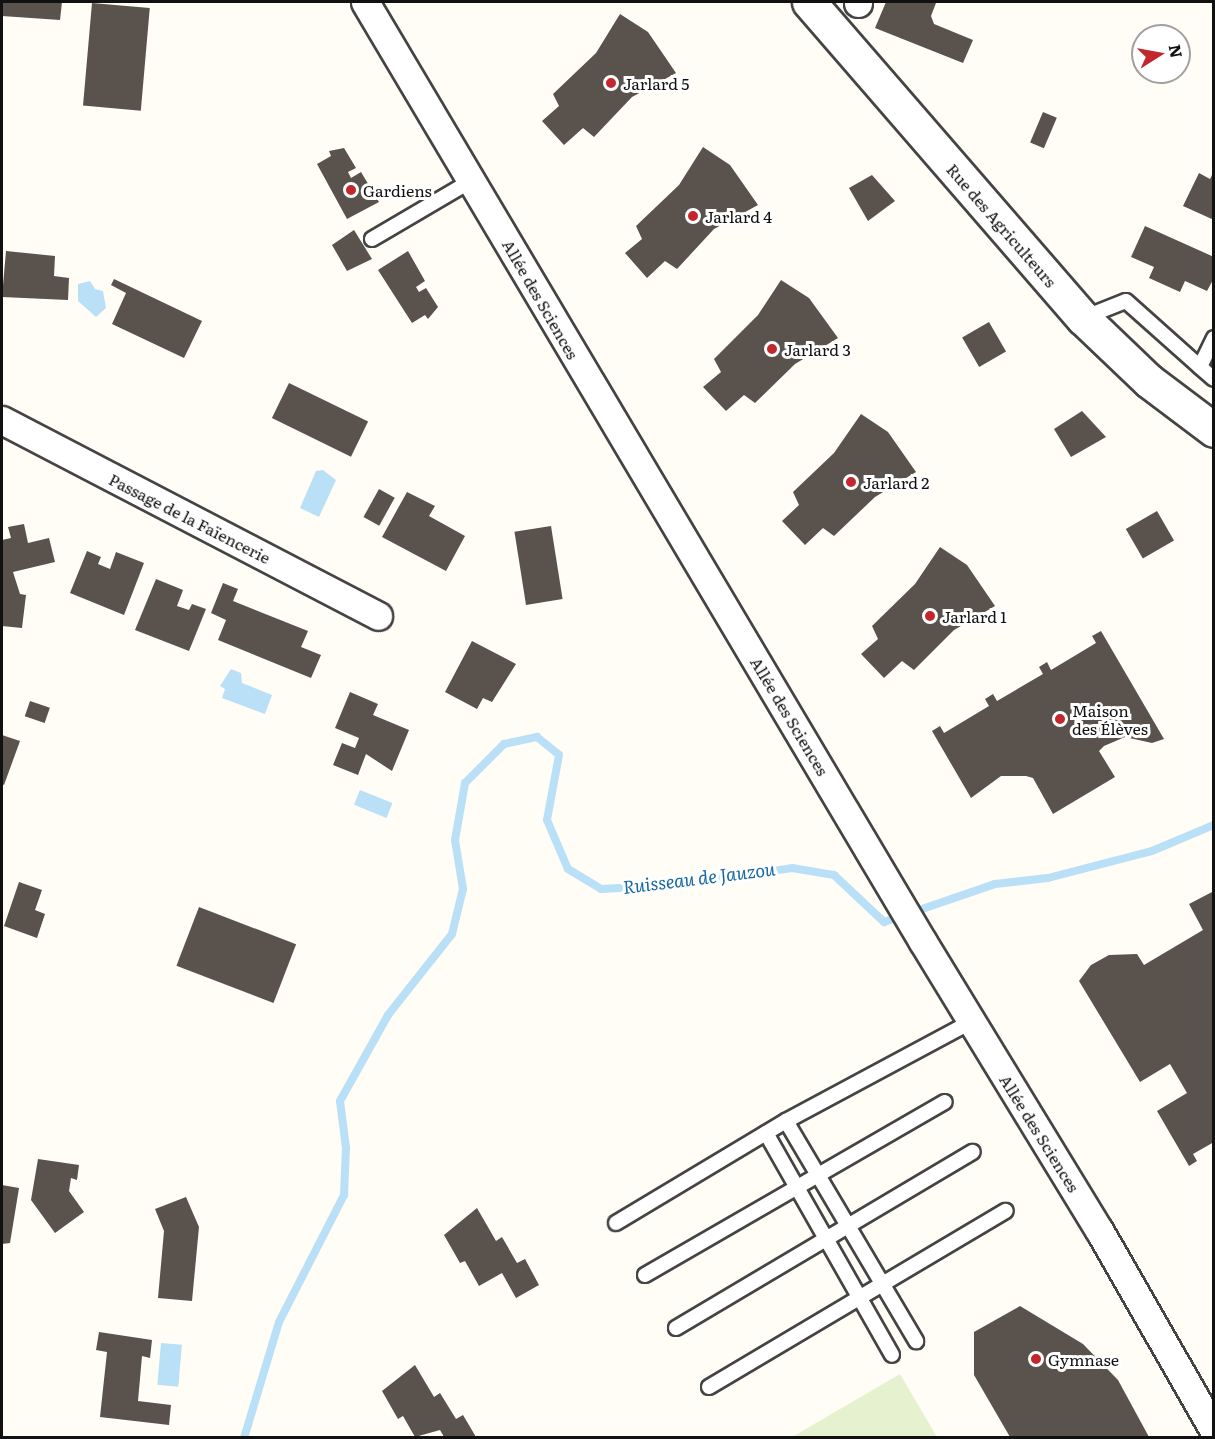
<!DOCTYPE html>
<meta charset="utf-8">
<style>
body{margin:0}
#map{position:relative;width:1215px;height:1439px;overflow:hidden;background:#fffdf5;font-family:Literata,serif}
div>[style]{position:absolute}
.pitch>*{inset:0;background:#e6f2cf}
.water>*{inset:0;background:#b9e0f7;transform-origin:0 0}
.stream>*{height:8px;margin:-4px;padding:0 4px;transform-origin:4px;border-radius:4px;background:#b9e0f7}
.building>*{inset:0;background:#5a524d;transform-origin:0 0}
.roads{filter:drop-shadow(2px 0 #444) drop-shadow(-2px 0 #444) drop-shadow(0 2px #444) drop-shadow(0 -2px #444)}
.service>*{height:14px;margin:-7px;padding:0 7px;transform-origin:7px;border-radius:7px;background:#fff}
.minor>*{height:27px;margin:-13.5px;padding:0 13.5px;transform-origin:13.5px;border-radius:13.5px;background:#fff}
.tertiary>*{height:33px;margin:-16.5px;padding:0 16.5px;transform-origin:16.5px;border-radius:16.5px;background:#fff}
.dots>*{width:16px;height:16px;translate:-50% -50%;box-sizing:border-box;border:3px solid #fff;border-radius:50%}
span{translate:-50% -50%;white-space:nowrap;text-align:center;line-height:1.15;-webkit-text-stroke:6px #fff;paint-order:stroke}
.poi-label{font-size:16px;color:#111}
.left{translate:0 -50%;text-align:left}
.street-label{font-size:16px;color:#111}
.water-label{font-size:18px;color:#1768a6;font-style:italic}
.frame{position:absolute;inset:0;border:3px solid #111;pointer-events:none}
.north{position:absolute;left:1131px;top:24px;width:60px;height:60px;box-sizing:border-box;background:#fff;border:2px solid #a0a0a0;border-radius:50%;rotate:79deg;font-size:16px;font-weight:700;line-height:24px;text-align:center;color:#111}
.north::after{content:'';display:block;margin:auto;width:21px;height:27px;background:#c4262e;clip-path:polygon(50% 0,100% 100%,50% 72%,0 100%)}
</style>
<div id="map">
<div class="pitch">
<i style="clip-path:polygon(900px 1374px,937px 1437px,792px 1437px)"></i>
</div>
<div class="water">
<i style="clip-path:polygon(90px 281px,95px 289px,103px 291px,106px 308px,96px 317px,78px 301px,78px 284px)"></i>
<i style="clip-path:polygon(323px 470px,336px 480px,319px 517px,300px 508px,316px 471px)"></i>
<i style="clip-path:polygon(231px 669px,241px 673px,242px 683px,272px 695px,265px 714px,222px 698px,225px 689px,220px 686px)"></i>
<i style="left:360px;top:790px;width:35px;height:16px;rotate:22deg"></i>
<i style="left:161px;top:1343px;width:21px;height:42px;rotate:5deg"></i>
</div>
<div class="stream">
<i style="left:244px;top:1438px;width:121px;rotate:-73.2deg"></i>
<i style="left:279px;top:1322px;width:143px;rotate:-62.9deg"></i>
<i style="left:344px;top:1195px;width:47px;rotate:-87.6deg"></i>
<i style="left:346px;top:1148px;width:47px;rotate:-97.3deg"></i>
<i style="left:340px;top:1101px;width:98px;rotate:-60.8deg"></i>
<i style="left:388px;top:1015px;width:103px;rotate:-51.7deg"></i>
<i style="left:452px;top:934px;width:46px;rotate:-76.3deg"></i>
<i style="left:463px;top:889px;width:50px;rotate:-99.3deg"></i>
<i style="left:455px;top:840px;width:58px;rotate:-80deg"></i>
<i style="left:465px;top:783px;width:55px;rotate:-45deg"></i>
<i style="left:504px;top:744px;width:34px;rotate:-12deg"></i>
<i style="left:537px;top:737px;width:28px;rotate:39deg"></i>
<i style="left:559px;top:755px;width:66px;rotate:100.5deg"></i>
<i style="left:547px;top:820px;width:53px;rotate:66.8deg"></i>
<i style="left:568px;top:869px;width:39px;rotate:31deg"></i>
<i style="left:601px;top:889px;width:75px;rotate:-3.1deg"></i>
<i style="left:676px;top:885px;width:117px;rotate:-8.3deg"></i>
<i style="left:792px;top:868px;width:43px;rotate:9.5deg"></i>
<i style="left:834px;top:875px;width:69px;rotate:43.2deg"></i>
<i style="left:884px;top:922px;width:117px;rotate:-18.9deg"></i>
<i style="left:995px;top:884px;width:53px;rotate:-6.5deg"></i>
<i style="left:1048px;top:878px;width:107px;rotate:-14.6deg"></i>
<i style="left:1152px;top:851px;width:67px;rotate:-22.8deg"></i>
</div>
<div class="building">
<i style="clip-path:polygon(2px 2px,62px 2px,60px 20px,2px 16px)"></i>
<i style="clip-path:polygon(886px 2px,936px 3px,931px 16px,934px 24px,973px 40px,963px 63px,875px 28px)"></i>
<i style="left:92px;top:3px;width:58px;height:103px;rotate:5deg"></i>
<i style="clip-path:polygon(620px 14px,648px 32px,676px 73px,632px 97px,594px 137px,583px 128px,564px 145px,542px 121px,559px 106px,553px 94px,596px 53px)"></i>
<i style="left:1043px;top:112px;width:15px;height:33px;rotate:23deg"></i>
<i style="clip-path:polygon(703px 147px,730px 165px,758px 205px,714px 229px,677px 269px,665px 261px,647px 278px,625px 253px,642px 239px,636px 226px,679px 185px)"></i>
<i style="clip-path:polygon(344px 148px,356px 168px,348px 172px,351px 178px,361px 172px,379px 202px,347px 219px,317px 164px,331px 156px,329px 151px)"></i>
<i style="clip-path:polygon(1214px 171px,1214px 220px,1183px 206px,1199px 173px,1210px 179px)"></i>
<i style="clip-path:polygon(872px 175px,895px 201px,868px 221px,849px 188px)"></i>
<i style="clip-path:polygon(1145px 226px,1214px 257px,1214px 278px,1207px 291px,1185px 281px,1180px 292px,1149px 278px,1154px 267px,1131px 257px)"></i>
<i style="clip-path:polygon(354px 230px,372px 259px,347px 271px,332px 245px)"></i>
<i style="clip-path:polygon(6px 251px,55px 256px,54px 276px,69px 278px,68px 300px,2px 297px)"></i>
<i style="clip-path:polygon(408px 251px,425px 281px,416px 287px,419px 292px,426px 288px,438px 307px,428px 319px,425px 315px,412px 323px,378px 270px)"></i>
<i style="clip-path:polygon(114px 279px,202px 321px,184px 358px,112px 324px,126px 293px,111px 285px)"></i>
<i style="clip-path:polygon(781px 280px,809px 298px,838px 338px,795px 364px,755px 403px,744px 395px,726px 411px,703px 387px,721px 372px,714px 359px,758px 315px)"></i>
<i style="left:989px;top:322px;width:34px;height:31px;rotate:60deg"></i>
<i style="left:289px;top:383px;width:88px;height:39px;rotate:26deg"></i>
<i style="clip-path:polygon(1082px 411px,1106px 437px,1071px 457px,1054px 429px)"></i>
<i style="clip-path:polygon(861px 414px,888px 432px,916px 472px,875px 497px,834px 536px,823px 528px,805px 545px,782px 521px,799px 505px,793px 492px,834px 453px)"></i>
<i style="left:379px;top:489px;width:18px;height:32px;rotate:29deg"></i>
<i style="clip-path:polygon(407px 492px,435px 506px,429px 516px,465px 536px,446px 571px,382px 537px)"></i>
<i style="left:1157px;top:511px;width:34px;height:36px;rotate:60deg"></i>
<i style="clip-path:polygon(24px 524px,28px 543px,49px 538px,55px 562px,13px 572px,20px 594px,26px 595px,22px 628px,2px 626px,2px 540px,11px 538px,8px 527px)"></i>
<i style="left:551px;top:526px;width:74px;height:37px;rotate:81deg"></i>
<i style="clip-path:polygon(940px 547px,967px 565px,995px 606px,954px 630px,914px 670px,902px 661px,884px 678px,861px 654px,878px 639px,872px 626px,915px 584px)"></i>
<i style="clip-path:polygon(87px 551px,101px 557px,98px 564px,110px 569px,116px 552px,144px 563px,124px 615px,70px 593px)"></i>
<i style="clip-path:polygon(156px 579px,183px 590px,177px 606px,189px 610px,192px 604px,206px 609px,189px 651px,135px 630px)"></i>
<i style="clip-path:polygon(223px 583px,238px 589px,233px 601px,308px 631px,301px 647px,321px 655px,311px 678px,218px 640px,226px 620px,211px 613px)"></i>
<i style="clip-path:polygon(1101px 631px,1164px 739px,1152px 743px,1125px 737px,1104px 746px,1099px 751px,1115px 777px,1053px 814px,1033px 778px,1026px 776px,1001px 776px,971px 798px,932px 731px,940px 726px,944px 733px,989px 706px,985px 699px,993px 694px,997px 701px,1043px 674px,1039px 667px,1047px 662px,1051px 670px,1096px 643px,1092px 636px)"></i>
<i style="clip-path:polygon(472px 641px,516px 664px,492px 702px,483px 698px,477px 709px,445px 692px)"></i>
<i style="clip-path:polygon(350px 692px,378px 704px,373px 715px,409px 730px,392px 771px,366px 754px,358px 775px,333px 765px,342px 743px,355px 748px,359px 738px,335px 728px)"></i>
<i style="left:30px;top:701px;width:21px;height:16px;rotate:19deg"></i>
<i style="clip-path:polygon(2px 735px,20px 741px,4px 785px,2px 784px)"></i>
<i style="clip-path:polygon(19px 882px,42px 890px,35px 910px,45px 914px,37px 938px,4px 926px)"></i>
<i style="clip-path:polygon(1214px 891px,1214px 1142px,1193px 1154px,1197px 1161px,1189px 1166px,1157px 1111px,1187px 1093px,1170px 1064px,1140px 1082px,1079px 981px,1091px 965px,1109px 955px,1137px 954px,1144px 965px,1203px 930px,1189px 904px)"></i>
<i style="left:199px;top:907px;width:104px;height:63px;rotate:21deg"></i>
<i style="clip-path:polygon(38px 1159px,79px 1165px,77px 1180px,71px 1178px,69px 1191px,84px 1212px,55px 1233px,31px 1200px)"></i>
<i style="clip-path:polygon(2px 1185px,19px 1188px,10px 1243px,2px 1244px)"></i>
<i style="clip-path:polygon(186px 1197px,199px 1227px,192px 1301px,158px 1298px,164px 1231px,155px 1209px)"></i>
<i style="clip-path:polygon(477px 1208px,496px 1241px,502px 1237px,517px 1263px,525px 1259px,539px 1285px,516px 1298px,502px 1273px,479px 1286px,465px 1261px,460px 1263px,444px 1235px)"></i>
<i style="clip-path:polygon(1020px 1306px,1083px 1344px,1118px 1380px,1149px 1437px,1010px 1437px,974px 1375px,974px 1332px)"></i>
<i style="clip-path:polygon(99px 1332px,152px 1340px,150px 1358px,142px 1356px,138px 1401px,171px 1405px,169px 1425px,100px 1417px,107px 1352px,96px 1350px)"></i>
<i style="clip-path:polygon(415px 1365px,434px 1397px,440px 1393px,456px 1419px,463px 1415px,476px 1437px,444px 1437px,440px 1430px,415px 1437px,403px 1416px,398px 1419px,382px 1391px)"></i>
</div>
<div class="roads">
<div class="service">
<i style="left:372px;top:239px;width:115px;rotate:-30.4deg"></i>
<i style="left:1083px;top:318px;width:46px;rotate:-21.6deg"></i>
<i style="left:1126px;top:301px;width:99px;rotate:41.7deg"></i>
<i style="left:1214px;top:338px;width:32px;rotate:116deg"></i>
<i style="left:1200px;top:367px;width:18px;rotate:41deg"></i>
<i style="left:786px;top:1121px;width:256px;rotate:59.4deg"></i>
<i style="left:766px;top:1133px;width:255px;rotate:60.4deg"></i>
<i style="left:616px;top:1223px;width:198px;rotate:-31deg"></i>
<i style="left:786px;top:1121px;width:210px;rotate:-28.2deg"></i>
<i style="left:645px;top:1275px;width:346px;rotate:-30deg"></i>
<i style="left:676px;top:1328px;width:345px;rotate:-30.7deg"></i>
<i style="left:709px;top:1387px;width:345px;rotate:-30.7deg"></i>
</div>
<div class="minor">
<i style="left:365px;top:2px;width:1093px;rotate:59.31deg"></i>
<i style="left:923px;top:942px;width:338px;rotate:58.6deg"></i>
<i style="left:1099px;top:1230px;width:232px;rotate:60.2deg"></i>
<i style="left:858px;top:3px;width:1px;rotate:-90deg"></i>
<i style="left:2px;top:420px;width:424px;rotate:27.5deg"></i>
</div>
<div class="tertiary">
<i style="left:809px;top:2px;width:418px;rotate:49.1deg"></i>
<i style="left:1083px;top:318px;width:91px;rotate:43.7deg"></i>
<i style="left:1149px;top:381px;width:81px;rotate:37deg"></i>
</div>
</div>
<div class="dots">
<i style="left:611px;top:83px;background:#c4262e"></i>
<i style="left:351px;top:190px;background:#c4262e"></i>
<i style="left:693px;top:216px;background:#c4262e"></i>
<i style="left:772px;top:349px;background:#c4262e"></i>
<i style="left:851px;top:482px;background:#c4262e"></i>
<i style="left:930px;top:616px;background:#c4262e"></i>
<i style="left:1060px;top:719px;background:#c4262e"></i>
<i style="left:1036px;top:1359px;background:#c4262e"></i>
</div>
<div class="poi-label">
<span class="left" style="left:623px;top:83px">Jarlard 5</span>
<span class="left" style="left:363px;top:190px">Gardiens</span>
<span class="left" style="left:705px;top:216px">Jarlard 4</span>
<span class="left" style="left:784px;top:349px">Jarlard 3</span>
<span class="left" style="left:863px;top:482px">Jarlard 2</span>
<span class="left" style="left:942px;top:616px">Jarlard 1</span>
<span class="left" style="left:1072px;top:719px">Maison<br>des Élèves</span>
<span class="left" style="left:1048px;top:1359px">Gymnase</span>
</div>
<div class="street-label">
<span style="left:1002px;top:225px;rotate:49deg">Rue des Agriculteurs</span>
<span style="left:541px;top:299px;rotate:60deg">Allée des Sciences</span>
<span style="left:190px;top:518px;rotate:27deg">Passage de la Faïencerie</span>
<span style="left:790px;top:716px;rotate:59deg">Allée des Sciences</span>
<span style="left:1040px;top:1133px;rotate:58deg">Allée des Sciences</span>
</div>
<div class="water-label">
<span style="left:699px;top:878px;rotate:-7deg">Ruisseau de Jauzou</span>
</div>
<div class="frame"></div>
<div class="north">N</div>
</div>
